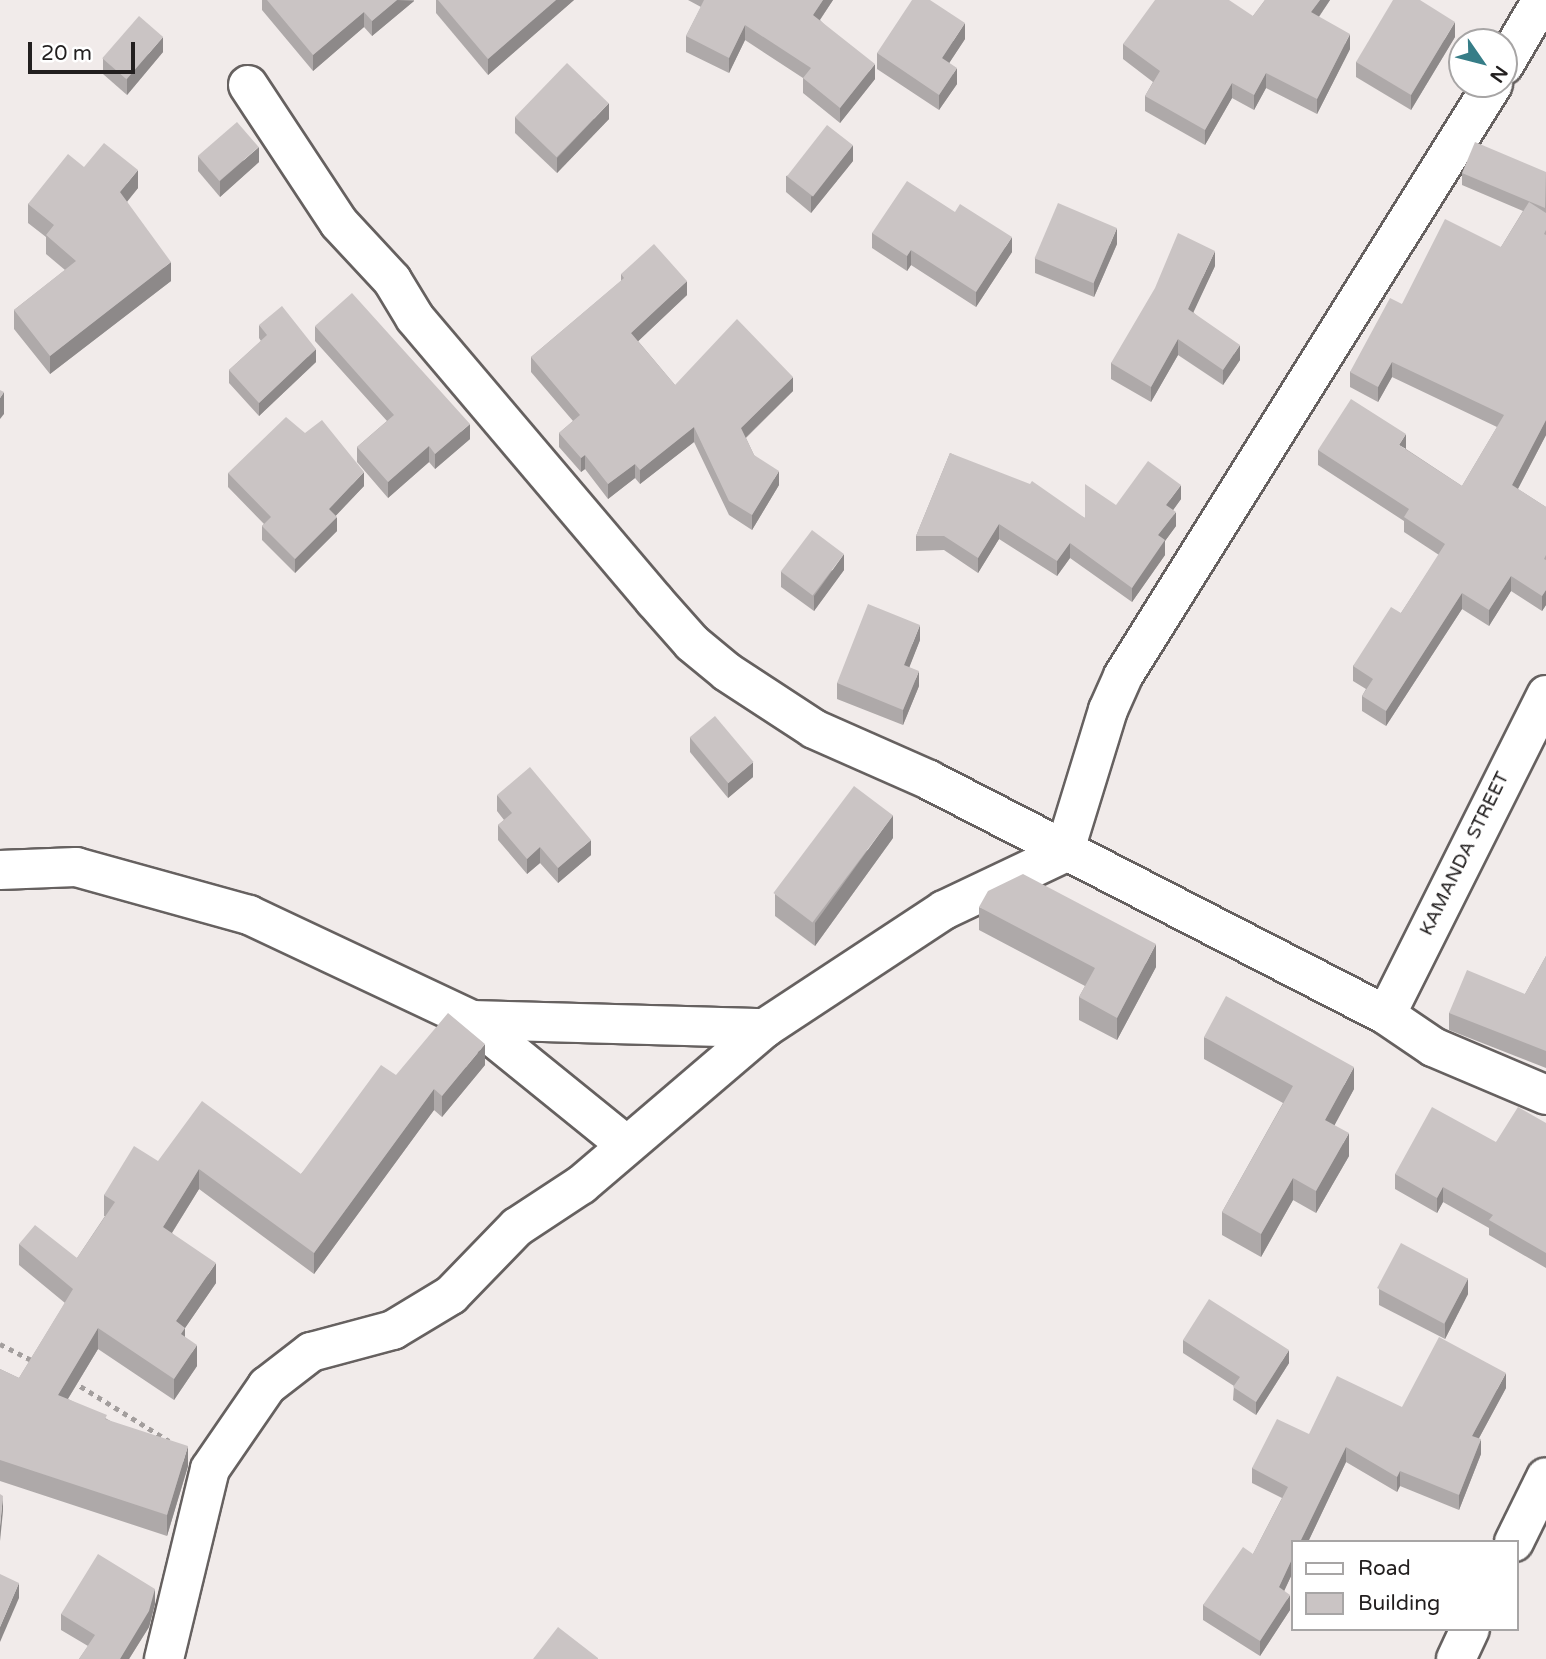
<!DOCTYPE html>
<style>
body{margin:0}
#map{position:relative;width:1546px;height:1659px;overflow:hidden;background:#f1ebea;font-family:"Varela Round",sans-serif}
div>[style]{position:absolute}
.path>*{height:4.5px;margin-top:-2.25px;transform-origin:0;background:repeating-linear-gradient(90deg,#a39e9d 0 5px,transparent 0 10px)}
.roads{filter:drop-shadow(2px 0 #666160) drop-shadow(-2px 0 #666160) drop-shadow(0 2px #666160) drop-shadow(0 -2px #666160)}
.minor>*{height:38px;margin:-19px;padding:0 19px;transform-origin:19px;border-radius:19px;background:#fff}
.wall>*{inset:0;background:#aea9a9}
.shaded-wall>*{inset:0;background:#8d8989}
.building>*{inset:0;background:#cac4c4;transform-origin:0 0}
span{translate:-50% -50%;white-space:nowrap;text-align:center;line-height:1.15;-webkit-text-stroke:7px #fff;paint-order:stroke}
.street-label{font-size:19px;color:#221f1f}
.legend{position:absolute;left:1291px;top:1540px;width:228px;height:91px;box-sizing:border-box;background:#fff;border:2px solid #a7a5a5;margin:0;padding:9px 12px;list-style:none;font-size:21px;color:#221f1f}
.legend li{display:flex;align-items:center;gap:14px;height:35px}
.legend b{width:35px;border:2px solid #a7a5a5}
.north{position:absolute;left:1448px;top:28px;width:70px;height:70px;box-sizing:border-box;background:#fff;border:2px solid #a7a5a5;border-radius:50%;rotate:125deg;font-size:19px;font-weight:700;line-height:28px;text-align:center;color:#221f1f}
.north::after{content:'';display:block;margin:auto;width:24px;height:32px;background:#367d87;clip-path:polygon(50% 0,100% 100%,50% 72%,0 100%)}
.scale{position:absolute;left:28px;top:42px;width:107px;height:32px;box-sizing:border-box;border:4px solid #221f1f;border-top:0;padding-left:9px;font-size:21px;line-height:24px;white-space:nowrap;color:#221f1f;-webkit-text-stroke:5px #fff;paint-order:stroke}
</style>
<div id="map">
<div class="path">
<i style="left:0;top:1344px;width:37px;rotate:27deg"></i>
<i style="left:72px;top:1381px;width:114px;rotate:31.7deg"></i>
</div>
<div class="roads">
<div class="minor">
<i style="left:1504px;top:65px;width:75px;rotate:-59.7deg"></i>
<i style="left:248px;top:85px;width:165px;rotate:56.6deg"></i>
<i style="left:339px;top:223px;width:78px;rotate:47.1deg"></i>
<i style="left:392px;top:280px;width:44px;rotate:58.8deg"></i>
<i style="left:415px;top:318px;width:370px;rotate:49.7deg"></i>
<i style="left:654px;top:600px;width:57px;rotate:48.5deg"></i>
<i style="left:692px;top:643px;width:45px;rotate:39.6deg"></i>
<i style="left:727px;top:672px;width:104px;rotate:33.2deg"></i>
<i style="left:814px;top:729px;width:126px;rotate:23.9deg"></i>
<i style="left:929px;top:780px;width:514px;rotate:27.21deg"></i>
<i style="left:1386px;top:1015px;width:57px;rotate:34.2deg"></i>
<i style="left:1433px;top:1047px;width:123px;rotate:23deg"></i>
<i style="left:0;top:870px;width:76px;rotate:-2.3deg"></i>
<i style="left:76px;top:867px;width:180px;rotate:15.5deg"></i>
<i style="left:249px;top:915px;width:246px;rotate:25.2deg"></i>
<i style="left:472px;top:1020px;width:197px;rotate:39deg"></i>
<i style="left:1386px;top:1015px;width:358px;rotate:-63.4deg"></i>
<i style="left:472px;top:1020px;width:293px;rotate:1.6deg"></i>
<i style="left:1514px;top:1542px;width:72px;rotate:-63.8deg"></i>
<i style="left:164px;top:1659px;width:195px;rotate:-76.4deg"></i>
<i style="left:210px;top:1469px;width:101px;rotate:-55.5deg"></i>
<i style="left:267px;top:1386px;width:56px;rotate:-37.7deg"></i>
<i style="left:311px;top:1352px;width:85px;rotate:-15deg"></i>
<i style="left:393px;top:1330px;width:68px;rotate:-31.1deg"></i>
<i style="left:451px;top:1295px;width:95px;rotate:-45.9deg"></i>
<i style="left:517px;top:1227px;width:77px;rotate:-33.3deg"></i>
<i style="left:581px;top:1185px;width:242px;rotate:-40.5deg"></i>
<i style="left:765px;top:1028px;width:214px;rotate:-33.4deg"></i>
<i style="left:944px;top:910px;width:133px;rotate:-25.4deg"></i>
<i style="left:1064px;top:853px;width:150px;rotate:-72.9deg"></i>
<i style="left:1108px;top:710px;width:37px;rotate:-66deg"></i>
<i style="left:1123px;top:676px;width:698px;rotate:-57.99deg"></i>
<i style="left:1456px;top:1659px;width:33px;rotate:-65deg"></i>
</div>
</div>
<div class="wall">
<i style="clip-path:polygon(262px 0,414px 0,414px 1px,372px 36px,364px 27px,313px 71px,262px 10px)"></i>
<i style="clip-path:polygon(436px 0,574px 0,488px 75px,436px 13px)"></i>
<i style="clip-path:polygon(688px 0,833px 0,820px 20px,875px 79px,840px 123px,803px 93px,803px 78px,745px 40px,729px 73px,686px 52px,686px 36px,701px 7px)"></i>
<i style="clip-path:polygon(1265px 0,1330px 0,1319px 17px,1350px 49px,1317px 114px,1266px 88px,1254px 110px,1232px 98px,1205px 145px,1145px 111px,1145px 96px,1153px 82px,1123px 59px,1123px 44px,1253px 16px)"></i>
<i style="clip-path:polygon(1455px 37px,1411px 110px,1356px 77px,1356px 62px)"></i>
<i style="clip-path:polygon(965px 39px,949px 63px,957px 84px,939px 110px,877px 69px,877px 53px)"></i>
<i style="clip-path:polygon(163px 52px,127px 95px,103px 74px,103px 59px)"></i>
<i style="clip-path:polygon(515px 117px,609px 119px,557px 173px,515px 133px)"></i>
<i style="clip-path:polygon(198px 156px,259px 162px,220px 197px,198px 171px)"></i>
<i style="clip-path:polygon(853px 161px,811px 213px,786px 192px,786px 176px)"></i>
<i style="clip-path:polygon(84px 167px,138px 188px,127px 202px,171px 281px,50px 374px,14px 329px,14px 310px,65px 270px,46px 254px,46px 237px,28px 223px,28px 204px)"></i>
<i style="clip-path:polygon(1546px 172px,1546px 435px,1518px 489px,1546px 507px,1546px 605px,1542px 611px,1511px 591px,1489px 626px,1462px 609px,1386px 726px,1362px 711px,1362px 696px,1366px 689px,1353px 681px,1353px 666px,1401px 613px,1439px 555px,1404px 532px,1404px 521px,1318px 465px,1318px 450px,1406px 449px,1462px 486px,1497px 427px,1392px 377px,1378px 402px,1350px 387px,1350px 372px,1402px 304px,1501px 247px,1523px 211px,1462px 185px,1462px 173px)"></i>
<i style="clip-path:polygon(955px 212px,1012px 252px,976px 307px,911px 265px,907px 271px,872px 248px,872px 233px)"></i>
<i style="clip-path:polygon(1117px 244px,1094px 297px,1035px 273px,1035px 258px)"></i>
<i style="clip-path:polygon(1215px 266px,1193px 312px,1240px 360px,1223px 385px,1178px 355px,1151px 402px,1111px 379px,1111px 363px)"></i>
<i style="clip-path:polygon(621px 274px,687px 295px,638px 341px,675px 385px,793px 391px,746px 438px,754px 455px,779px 485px,752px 530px,729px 515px,694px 442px,640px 484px,635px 478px,608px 499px,585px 469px,581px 472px,559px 447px,559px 433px,573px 421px,531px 372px,531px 357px,621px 281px)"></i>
<i style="clip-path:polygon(259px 325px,316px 362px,259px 416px,229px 383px,229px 370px,261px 341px,259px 338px)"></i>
<i style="clip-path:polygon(315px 326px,470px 439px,435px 469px,429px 462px,388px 498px,357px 462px,357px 447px,387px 421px,315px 341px)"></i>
<i style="clip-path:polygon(950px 453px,1085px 518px,1116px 505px,1181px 499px,1173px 510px,1176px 526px,1165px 541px,1165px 555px,1132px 602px,1070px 558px,1057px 576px,999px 539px,978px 573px,944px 550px,916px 551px,916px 536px)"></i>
<i style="clip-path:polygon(228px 473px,364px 486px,336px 515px,337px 531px,295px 573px,262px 540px,262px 526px,264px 524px,228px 487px)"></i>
<i style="clip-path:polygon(844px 570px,814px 611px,781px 587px,781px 572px)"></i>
<i style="clip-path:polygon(920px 640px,909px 667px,919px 686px,903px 725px,837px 699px,837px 683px)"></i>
<i style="clip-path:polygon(690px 737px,753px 777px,728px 798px,690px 752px)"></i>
<i style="clip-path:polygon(497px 795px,591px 855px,558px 883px,540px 863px,527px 874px,498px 840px,498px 825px,504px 820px,497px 811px)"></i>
<i style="clip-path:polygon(893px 838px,815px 946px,775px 916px,775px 894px)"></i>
<i style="clip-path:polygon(979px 907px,1156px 967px,1117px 1040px,1079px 1020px,1079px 997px,1085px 986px,979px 930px)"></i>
<i style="clip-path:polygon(1546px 956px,1546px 1068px,1449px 1030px,1449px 1013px,1525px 994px)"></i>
<i style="clip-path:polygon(1204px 1037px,1354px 1089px,1334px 1125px,1349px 1156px,1316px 1213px,1293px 1200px,1261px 1257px,1222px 1235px,1222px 1212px,1283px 1103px,1204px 1059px)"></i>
<i style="clip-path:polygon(485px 1065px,442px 1117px,434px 1110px,314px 1274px,199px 1189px,172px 1233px,216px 1283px,185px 1328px,185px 1337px,197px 1366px,174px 1400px,98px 1349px,68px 1399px,107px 1419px,188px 1466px,167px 1536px,0 1481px,0 1369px,19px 1378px,65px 1303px,19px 1265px,19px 1244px,77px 1258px,105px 1216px,104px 1216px,104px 1195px,158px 1161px,301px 1174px,396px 1075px)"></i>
<i style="clip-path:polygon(1546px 1123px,1546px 1268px,1489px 1235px,1489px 1228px,1443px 1202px,1437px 1213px,1395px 1189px,1395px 1174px,1496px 1142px)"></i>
<i style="clip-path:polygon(1379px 1289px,1468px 1294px,1445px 1339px,1379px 1305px)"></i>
<i style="clip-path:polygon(1183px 1340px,1289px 1363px,1256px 1415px,1233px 1400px,1234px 1386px,1183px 1353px)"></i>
<i style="clip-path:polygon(1506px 1388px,1479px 1438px,1481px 1454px,1459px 1510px,1400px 1486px,1397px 1492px,1346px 1462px,1308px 1542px,1292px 1542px,1292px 1574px,1284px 1591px,1290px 1610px,1260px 1656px,1203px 1620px,1203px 1605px,1253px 1554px,1282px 1498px,1252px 1483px,1252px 1468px,1309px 1434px,1402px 1407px)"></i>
<i style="clip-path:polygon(155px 1604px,149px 1627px,129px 1659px,79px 1659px,88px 1646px,61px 1630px,61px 1614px)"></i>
</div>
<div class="shaded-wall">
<i style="clip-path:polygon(397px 0,414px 1px,372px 36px,372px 21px)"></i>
<i style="clip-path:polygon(556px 0,574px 0,488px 75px,488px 59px)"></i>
<i style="clip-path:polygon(823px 0,833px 0,813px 30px,813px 15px)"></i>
<i style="clip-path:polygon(1320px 0,1330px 0,1311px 28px,1311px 12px)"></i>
<i style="clip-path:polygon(364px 12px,364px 27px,313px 71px,313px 55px)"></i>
<i style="clip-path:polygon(1455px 22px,1455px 37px,1411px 110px,1411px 95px)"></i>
<i style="clip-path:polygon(965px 23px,965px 39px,942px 74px,942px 58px)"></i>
<i style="clip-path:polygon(745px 25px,745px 40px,729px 73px,729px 58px)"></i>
<i style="clip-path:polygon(1350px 34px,1350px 49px,1317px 114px,1317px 99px)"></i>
<i style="clip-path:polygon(163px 37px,163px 52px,127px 95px,127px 79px)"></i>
<i style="clip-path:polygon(875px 64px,875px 79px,840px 123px,840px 108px)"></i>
<i style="clip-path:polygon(957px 68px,957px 84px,939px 110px,939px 95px)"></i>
<i style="clip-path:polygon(1266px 73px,1266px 88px,1254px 110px,1254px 95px)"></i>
<i style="clip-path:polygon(1232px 83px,1232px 98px,1205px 145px,1205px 130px)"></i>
<i style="clip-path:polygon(609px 103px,609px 119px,557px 173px,557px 158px)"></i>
<i style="clip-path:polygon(853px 145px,853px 161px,811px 213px,811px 197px)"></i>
<i style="clip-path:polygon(259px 147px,259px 162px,220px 197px,220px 181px)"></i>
<i style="clip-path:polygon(138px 170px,138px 188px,120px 210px,120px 192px)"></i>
<i style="clip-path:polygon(1117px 228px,1117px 244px,1094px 297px,1094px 282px)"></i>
<i style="clip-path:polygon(1012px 237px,1012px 252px,976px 307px,976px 292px)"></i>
<i style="clip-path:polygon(911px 250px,911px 265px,907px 271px,907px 256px)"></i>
<i style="clip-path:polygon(1215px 251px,1215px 266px,1188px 324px,1188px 309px)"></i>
<i style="clip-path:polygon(171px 262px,171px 281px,50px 374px,50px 356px)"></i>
<i style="clip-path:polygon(687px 281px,687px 295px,631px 348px,631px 333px)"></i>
<i style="clip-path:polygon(1178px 339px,1178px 355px,1151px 402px,1151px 387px)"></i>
<i style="clip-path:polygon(1240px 345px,1240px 360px,1223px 385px,1223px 370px)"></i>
<i style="clip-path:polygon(316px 349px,316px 362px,259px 416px,259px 403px)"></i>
<i style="clip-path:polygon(1392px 362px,1392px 377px,1378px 402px,1378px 387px)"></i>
<i style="clip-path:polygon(793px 377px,793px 391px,741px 442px,741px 428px)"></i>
<i style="clip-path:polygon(4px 392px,4px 414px,0 419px,0 398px)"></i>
<i style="clip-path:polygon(1546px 420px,1546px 435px,1512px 500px,1512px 485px)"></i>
<i style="clip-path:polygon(470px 424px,470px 439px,435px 469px,435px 454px)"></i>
<i style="clip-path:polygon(694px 427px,694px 442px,640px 484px,640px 470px)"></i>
<i style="clip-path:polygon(1406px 434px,1406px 449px,1399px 445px)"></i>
<i style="clip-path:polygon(429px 446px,429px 462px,388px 498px,388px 482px)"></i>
<i style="clip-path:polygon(585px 455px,585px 469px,581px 472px,581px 458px)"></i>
<i style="clip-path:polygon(635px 464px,635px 478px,608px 499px,608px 484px)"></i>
<i style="clip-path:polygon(779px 471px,779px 485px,752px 530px,752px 515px)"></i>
<i style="clip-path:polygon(364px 472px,364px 486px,329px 523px,329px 509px)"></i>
<i style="clip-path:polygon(1181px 485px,1181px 499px,1166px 520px,1166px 505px)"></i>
<i style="clip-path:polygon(1176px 512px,1176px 526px,1165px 541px,1165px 555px,1132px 602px,1132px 588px,1158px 535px)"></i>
<i style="clip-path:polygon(337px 517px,337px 531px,295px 573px,295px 559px)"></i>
<i style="clip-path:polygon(999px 524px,999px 539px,978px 573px,978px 558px)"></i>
<i style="clip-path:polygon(1070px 543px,1070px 558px,1057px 576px,1057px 561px)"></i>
<i style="clip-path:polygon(844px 554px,844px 570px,814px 611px,814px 596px)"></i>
<i style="clip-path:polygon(1511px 576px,1511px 591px,1489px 626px,1489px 610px)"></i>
<i style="clip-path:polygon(1546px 590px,1546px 605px,1542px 611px,1542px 596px)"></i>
<i style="clip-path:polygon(1462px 593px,1462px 609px,1386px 726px,1386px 711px)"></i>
<i style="clip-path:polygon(920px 625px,920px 640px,904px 681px,904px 665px)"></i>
<i style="clip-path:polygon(919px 671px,919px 686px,903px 725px,903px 710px)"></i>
<i style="clip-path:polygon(753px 762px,753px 777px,728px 798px,728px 783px)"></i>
<i style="clip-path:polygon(893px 815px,893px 838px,815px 946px,815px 923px)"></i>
<i style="clip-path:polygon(591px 840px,591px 855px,558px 883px,558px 868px)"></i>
<i style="clip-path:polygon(540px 847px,540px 863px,527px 874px,527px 859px)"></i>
<i style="clip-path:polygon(1156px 944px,1156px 967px,1117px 1040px,1117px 1018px)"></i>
<i style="clip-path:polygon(485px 1044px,485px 1065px,442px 1117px,442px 1096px)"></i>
<i style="clip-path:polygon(1354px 1067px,1354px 1089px,1325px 1143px,1325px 1120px)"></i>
<i style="clip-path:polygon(434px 1089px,434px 1110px,314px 1274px,314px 1253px)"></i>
<i style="clip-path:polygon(1349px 1133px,1349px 1156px,1316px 1213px,1316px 1191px)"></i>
<i style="clip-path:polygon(199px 1169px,199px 1189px,163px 1247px,163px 1227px)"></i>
<i style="clip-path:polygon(1293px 1178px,1293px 1200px,1261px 1257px,1261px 1234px)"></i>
<i style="clip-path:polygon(1443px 1187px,1443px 1202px,1437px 1213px,1437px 1198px)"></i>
<i style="clip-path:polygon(216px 1263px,216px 1283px,185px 1328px,185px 1348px,176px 1321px)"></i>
<i style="clip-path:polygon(1468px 1278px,1468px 1294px,1445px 1339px,1445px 1323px)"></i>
<i style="clip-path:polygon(98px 1328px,98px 1349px,58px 1415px,58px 1395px)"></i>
<i style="clip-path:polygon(197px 1345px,197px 1366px,174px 1400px,174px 1379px)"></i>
<i style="clip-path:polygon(1289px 1350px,1289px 1363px,1256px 1415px,1256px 1402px)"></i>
<i style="clip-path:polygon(1506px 1373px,1506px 1388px,1472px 1451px,1472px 1436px)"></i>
<i style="clip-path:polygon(1481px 1439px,1481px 1454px,1459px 1510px,1459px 1495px)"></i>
<i style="clip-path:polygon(188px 1446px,188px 1466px,167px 1536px,167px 1515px)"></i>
<i style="clip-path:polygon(1346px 1447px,1346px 1462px,1308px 1542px,1300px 1542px)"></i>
<i style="clip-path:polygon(1400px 1471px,1400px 1486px,1397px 1492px,1397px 1477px)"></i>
<i style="clip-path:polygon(3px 1496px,3px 1511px,0 1541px,0 1526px)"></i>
<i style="clip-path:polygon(1292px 1559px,1292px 1574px,1279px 1602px,1279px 1587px)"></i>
<i style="clip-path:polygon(19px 1583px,19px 1598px,0 1642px,0 1627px)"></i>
<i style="clip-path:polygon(155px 1589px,155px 1604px,149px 1627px,129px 1659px,120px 1659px)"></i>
<i style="clip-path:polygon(1290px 1595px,1290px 1610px,1260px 1656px,1260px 1641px)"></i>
</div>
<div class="building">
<i style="clip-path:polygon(267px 0,397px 0,372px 21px,364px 12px,313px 55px)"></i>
<i style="clip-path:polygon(438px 0,556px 0,488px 59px)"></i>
<i style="clip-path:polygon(704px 0,823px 0,813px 15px,875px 64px,840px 108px,803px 78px,811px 68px,745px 25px,729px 58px,686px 36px)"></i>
<i style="clip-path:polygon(912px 0,930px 0,965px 23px,942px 58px,957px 68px,939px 95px,877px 53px)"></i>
<i style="clip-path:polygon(1155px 0,1229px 0,1253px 16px,1265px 0,1320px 0,1311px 12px,1350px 34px,1317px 99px,1266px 73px,1254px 95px,1232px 83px,1205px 130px,1145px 96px,1160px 71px,1123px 44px)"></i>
<i style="clip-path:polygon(1393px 0,1420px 0,1455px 22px,1411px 95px,1356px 62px)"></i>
<i style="left:139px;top:16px;width:32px;height:56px;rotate:41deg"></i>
<i style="left:567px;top:63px;width:58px;height:75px;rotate:44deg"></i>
<i style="left:237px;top:122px;width:33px;height:52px;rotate:49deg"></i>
<i style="left:827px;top:125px;width:33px;height:65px;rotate:38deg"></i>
<i style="clip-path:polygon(1475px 142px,1546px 172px,1545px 208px,1462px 173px)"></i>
<i style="clip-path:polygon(104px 143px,138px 170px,120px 192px,171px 262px,50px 356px,14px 310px,76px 261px,46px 235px,54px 225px,28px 204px,68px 154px,84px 167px)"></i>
<i style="clip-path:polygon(907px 181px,955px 212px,960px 204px,1012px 237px,976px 292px,911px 250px,907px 256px,872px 233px)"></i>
<i style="clip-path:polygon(1529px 202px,1546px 213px,1546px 230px,1544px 234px,1546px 235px,1546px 420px,1512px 485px,1546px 507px,1546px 555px,1544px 559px,1546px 560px,1546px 590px,1542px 596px,1511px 576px,1489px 610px,1462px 593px,1386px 711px,1362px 696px,1373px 679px,1353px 666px,1391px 607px,1401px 613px,1445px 544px,1404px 517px,1409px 509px,1318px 450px,1351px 399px,1406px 434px,1399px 445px,1462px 486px,1504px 415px,1392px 362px,1378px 387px,1350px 372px,1390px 298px,1402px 304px,1445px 219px,1501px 247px)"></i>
<i style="left:1058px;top:203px;width:64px;height:60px;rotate:23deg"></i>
<i style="clip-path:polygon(1178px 233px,1215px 251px,1188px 309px,1240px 345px,1223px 370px,1178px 339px,1151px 387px,1111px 363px,1155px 288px)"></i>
<i style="clip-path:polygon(654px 244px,687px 281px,631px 333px,675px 385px,737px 319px,793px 377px,741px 428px,754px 455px,779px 471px,752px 515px,729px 501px,694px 427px,640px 470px,635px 464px,608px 484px,585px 455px,581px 458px,559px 433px,580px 415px,531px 357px,624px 278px,621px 274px)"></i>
<i style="clip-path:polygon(352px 293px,470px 424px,435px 454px,429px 446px,388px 482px,357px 447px,394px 415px,315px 326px)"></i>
<i style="clip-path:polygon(282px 306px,316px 349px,259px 403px,229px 370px,267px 335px,259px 325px)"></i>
<i style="clip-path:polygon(0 390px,4px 392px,0 398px)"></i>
<i style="clip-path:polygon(286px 417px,305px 433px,322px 420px,364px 472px,329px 509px,337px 517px,295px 559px,262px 526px,271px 517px,228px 473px)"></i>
<i style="clip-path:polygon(950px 453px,1030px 484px,1032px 481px,1085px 518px,1085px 484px,1116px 505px,1148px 461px,1181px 485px,1166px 505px,1176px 512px,1158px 535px,1165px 540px,1132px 588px,1070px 543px,1057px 561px,999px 524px,978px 558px,944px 536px,916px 536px)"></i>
<i style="left:812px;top:530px;width:40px;height:52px;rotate:37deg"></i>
<i style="clip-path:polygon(868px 604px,920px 625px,904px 665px,919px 671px,903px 710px,837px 683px)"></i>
<i style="left:715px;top:716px;width:60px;height:33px;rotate:50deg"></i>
<i style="clip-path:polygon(530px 767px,591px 840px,558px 868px,540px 847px,527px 859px,498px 825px,512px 813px,497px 795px)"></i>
<i style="left:854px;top:786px;width:49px;height:134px;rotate:37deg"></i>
<i style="clip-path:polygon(1023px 874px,1156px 944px,1117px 1018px,1079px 997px,1095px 968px,979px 907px,988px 891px)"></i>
<i style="clip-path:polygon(1546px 956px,1546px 1051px,1449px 1013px,1467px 970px,1525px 994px)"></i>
<i style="clip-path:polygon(1226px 996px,1354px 1067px,1325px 1120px,1349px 1133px,1316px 1191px,1293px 1178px,1261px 1234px,1222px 1212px,1293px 1086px,1204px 1037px)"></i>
<i style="clip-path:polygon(448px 1013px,485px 1044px,442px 1096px,434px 1089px,314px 1253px,199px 1169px,163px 1227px,216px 1263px,176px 1321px,185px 1328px,181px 1334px,197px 1345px,174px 1379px,98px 1328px,58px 1395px,107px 1415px,105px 1419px,188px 1446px,167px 1515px,0 1460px,0 1369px,19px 1378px,73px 1289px,19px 1244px,35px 1225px,77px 1258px,115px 1202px,104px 1195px,134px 1146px,158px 1161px,202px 1101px,301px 1174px,381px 1065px,396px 1075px)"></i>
<i style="clip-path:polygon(1432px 1107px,1496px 1142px,1518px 1107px,1546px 1123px,1546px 1253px,1489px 1220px,1493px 1215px,1443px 1187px,1437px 1198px,1395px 1174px)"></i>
<i style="left:1401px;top:1243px;width:76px;height:51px;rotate:28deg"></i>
<i style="clip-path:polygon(1209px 1299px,1289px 1350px,1256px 1402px,1233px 1387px,1240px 1377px,1183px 1340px)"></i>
<i style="clip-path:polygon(1439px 1337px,1506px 1373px,1472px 1436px,1481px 1439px,1459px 1495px,1400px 1471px,1397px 1477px,1346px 1447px,1300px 1542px,1292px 1542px,1292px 1559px,1279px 1587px,1290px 1595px,1260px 1641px,1203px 1605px,1243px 1547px,1253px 1554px,1288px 1487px,1252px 1468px,1277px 1419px,1309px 1434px,1337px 1376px,1402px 1407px)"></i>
<i style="clip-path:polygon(0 1494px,3px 1496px,0 1526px)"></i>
<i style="clip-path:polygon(98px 1554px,155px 1589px,149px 1611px,120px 1659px,79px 1659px,95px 1635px,61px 1614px)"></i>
<i style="clip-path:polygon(0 1574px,19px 1583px,0 1627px)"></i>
<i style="clip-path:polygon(558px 1627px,598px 1658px,598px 1659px,533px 1659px)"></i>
</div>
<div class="street-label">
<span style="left:1465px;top:854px;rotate:-64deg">KAMANDA STREET</span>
</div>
<ul class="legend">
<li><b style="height:9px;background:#fff"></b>Road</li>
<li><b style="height:19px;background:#cac4c4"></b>Building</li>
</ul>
<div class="north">N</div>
<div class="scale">20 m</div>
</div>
